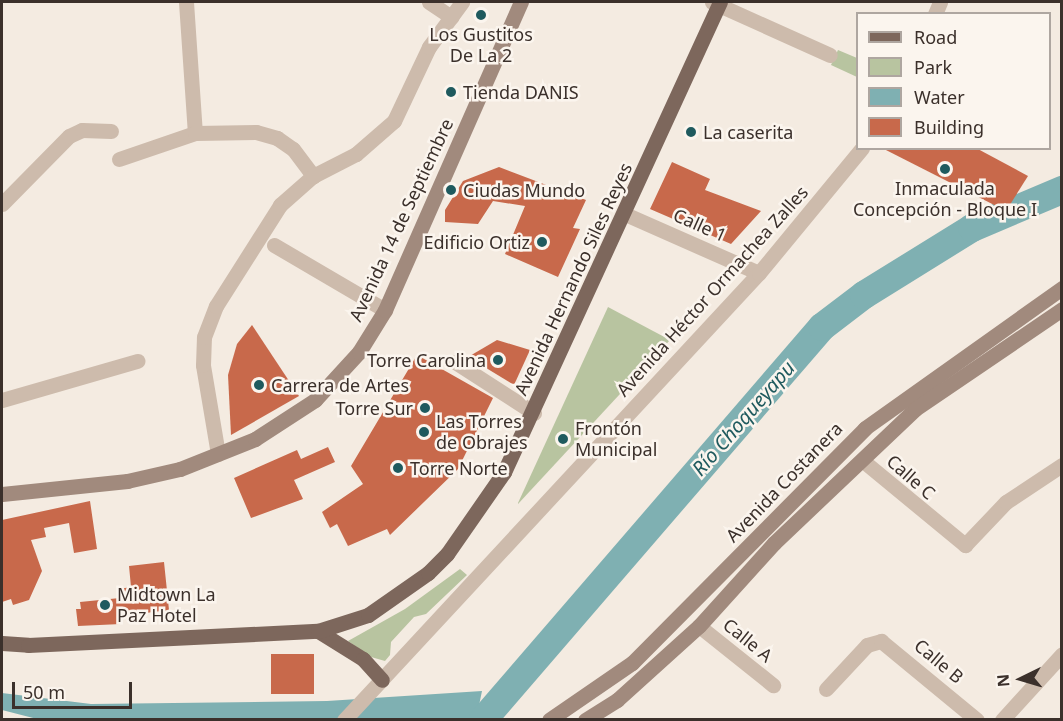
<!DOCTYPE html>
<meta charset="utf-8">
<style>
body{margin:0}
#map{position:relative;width:1063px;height:721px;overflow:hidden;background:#f4ebe1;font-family:"Noto Sans",sans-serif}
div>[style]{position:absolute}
.green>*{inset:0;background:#b8c4a0}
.water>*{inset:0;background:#7fb0b2}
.river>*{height:28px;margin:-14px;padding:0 14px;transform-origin:14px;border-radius:14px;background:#7fb0b2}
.building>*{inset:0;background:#c8694b;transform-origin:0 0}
.minor>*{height:15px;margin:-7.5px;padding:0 7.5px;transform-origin:7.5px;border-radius:7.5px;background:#cdbbac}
.tertiary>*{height:15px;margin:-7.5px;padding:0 7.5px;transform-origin:7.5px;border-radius:7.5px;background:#cdbbac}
.secondary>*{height:15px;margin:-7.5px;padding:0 7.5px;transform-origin:7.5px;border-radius:7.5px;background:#a18a7d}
.primary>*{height:15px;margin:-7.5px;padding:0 7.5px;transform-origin:7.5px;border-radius:7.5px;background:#7d675c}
.dots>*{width:16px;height:16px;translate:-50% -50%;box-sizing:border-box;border:3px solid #fbf5ee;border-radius:50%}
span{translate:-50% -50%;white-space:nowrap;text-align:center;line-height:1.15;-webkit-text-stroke:5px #fbf5ee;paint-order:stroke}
.poi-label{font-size:18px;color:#3b302b}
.left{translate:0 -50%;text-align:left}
.right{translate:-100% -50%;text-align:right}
.street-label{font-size:18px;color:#3b302b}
.water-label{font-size:20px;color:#1f5a5e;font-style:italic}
.frame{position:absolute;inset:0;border:3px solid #3b302b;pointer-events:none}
.legend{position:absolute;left:856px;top:12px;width:195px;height:138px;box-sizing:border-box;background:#fbf5ee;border:2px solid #aea6a0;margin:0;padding:8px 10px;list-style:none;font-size:18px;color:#3b302b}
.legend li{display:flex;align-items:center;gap:12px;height:30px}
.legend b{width:30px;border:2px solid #aea6a0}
.north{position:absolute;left:991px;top:649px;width:60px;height:60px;-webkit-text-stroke:4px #fbf5ee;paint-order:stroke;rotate:265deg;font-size:16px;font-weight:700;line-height:24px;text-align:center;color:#3b302b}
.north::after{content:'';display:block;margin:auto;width:21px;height:27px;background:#3b302b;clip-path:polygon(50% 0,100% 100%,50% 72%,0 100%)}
.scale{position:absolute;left:12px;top:682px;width:120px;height:27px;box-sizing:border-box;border:3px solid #3b302b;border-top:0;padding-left:8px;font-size:18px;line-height:21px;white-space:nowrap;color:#3b302b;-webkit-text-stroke:4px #fbf5ee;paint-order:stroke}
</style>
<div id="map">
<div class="green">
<i style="clip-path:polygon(838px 50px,857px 58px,857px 77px,831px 65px)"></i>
<i style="clip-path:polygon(608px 307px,670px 340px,518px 504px,518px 503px)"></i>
<i style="clip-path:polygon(460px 569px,467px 575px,426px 614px,414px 617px,391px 642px,390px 655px,385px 661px,371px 657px,348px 641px,405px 609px)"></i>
</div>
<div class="water">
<i style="clip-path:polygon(482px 691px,476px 720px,41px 720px,2px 710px,2px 693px,91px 704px,327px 701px)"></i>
</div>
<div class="river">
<i style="left:483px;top:720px;width:519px;rotate:-49.22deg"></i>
<i style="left:822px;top:327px;width:53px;rotate:-37.3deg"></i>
<i style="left:864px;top:295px;width:127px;rotate:-31.8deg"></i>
<i style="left:972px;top:228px;width:98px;rotate:-22.9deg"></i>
</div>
<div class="building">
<i style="clip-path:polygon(882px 148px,976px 148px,1028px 176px,1006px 211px)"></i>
<i style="clip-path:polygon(672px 162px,710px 179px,705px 190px,761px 211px,731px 244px,650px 209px)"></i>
<i style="clip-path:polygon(499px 167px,586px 200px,573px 228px,580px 229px,558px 277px,505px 254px,525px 206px,493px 201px,478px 224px,445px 222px,445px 210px,463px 181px)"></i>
<i style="clip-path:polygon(252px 325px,299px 396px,231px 435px,228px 375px,237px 344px)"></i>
<i style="clip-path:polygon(497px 340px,530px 350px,514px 385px,468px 357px)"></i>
<i style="clip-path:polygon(417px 355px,493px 398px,458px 469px,390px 535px,387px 529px,348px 546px,337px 524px,330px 528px,322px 512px,363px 484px,351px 466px)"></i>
<i style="clip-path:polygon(328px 447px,335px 462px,294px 480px,303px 499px,251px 518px,234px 478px,297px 450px,301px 459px)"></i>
<i style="clip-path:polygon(90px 501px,97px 549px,74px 553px,69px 523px,44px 528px,46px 537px,31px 540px,42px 571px,29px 600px,13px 605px,11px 599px,2px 602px,2px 520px)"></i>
<i style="clip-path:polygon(164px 562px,169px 610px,130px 615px,130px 618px,121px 619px,121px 624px,78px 626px,76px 609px,81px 609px,80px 602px,120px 598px,119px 589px,131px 587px,129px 566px)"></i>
<i style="left:271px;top:654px;width:43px;height:40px"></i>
</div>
<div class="minor">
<i style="left:186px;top:2px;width:131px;rotate:86.1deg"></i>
<i style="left:429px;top:2px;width:27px;rotate:34deg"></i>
<i style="left:712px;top:2px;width:129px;rotate:24.2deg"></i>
<i style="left:119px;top:159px;width:80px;rotate:-18.9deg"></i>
<i style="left:195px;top:133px;width:61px;rotate:-0.9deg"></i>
<i style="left:256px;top:132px;width:22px;rotate:16deg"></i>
<i style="left:277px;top:138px;width:19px;rotate:35deg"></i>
<i style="left:293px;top:149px;width:34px;rotate:53deg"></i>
<i style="left:2px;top:204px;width:95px;rotate:-45.4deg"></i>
<i style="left:69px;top:136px;width:14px;rotate:-25deg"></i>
<i style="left:82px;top:130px;width:29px;rotate:2deg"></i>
<i style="left:625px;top:214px;width:146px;rotate:23.8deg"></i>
<i style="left:274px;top:245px;width:129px;rotate:30.4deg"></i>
<i style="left:455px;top:362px;width:94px;rotate:32.8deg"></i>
<i style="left:2px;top:400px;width:141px;rotate:-16.1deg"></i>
<i style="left:218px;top:454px;width:90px;rotate:-99.6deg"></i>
<i style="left:203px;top:365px;width:28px;rotate:-88deg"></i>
<i style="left:204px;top:337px;width:33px;rotate:-69deg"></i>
<i style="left:216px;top:306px;width:120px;rotate:-57.6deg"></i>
<i style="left:280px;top:205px;width:44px;rotate:-41.3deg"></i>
<i style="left:313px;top:176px;width:48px;rotate:-27.1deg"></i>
<i style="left:356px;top:154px;width:50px;rotate:-41deg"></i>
<i style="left:394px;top:121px;width:82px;rotate:-64.7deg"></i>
<i style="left:429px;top:47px;width:56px;rotate:-53.7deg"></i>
<i style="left:862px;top:460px;width:134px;rotate:39.5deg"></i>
<i style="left:965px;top:545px;width:59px;rotate:-46.4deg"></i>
<i style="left:1006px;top:502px;width:67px;rotate:-33.5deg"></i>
<i style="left:699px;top:626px;width:95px;rotate:38.6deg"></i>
<i style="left:826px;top:689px;width:60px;rotate:-47deg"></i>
<i style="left:867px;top:645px;width:15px;rotate:-16deg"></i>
<i style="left:881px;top:641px;width:124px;rotate:39.5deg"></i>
<i style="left:1002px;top:720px;width:89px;rotate:-47.7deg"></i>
</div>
<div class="tertiary">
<i style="left:935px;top:14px;width:13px;rotate:-67deg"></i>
<i style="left:344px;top:720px;width:610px;rotate:-47.13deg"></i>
<i style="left:759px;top:273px;width:162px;rotate:-50.5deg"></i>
</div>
<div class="secondary">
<i style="left:2px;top:494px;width:126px;rotate:-5.9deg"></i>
<i style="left:127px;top:481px;width:54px;rotate:-12.8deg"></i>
<i style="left:180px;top:469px;width:81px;rotate:-21.8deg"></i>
<i style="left:255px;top:439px;width:72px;rotate:-33deg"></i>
<i style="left:315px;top:400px;width:65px;rotate:-47.5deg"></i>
<i style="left:359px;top:352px;width:49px;rotate:-58.2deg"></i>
<i style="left:385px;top:310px;width:337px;rotate:-66.2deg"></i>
<i style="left:549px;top:720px;width:101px;rotate:-34.5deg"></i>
<i style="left:632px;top:663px;width:331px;rotate:-45.2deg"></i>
<i style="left:865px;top:428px;width:242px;rotate:-35.4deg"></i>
<i style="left:585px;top:720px;width:38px;rotate:-32deg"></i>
<i style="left:617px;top:700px;width:110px;rotate:-42.1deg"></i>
<i style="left:699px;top:626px;width:112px;rotate:-47.9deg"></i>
<i style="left:774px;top:543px;width:195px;rotate:-43.5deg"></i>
<i style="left:915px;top:409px;width:178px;rotate:-34.2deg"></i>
</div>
<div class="primary">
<i style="left:318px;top:631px;width:53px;rotate:31.9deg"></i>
<i style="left:363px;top:659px;width:28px;rotate:48deg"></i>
<i style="left:2px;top:643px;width:26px;rotate:4deg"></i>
<i style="left:28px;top:645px;width:290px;rotate:-2.8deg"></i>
<i style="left:318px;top:631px;width:52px;rotate:-17.7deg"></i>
<i style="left:368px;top:615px;width:73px;rotate:-35deg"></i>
<i style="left:428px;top:573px;width:27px;rotate:-45deg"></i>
<i style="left:447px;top:554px;width:100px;rotate:-55.2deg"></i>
<i style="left:504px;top:472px;width:517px;rotate:-65.32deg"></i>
</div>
<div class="dots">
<i style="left:481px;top:15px;background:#1f5a5e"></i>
<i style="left:451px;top:92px;background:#1f5a5e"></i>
<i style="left:691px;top:132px;background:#1f5a5e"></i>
<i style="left:945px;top:169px;background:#1f5a5e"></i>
<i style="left:451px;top:190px;background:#1f5a5e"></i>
<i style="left:542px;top:242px;background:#1f5a5e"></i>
<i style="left:498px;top:360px;background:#1f5a5e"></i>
<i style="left:259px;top:385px;background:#1f5a5e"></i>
<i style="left:425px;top:408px;background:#1f5a5e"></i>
<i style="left:424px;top:432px;background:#1f5a5e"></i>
<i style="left:563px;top:439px;background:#1f5a5e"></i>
<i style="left:398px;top:468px;background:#1f5a5e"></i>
<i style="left:105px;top:605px;background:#1f5a5e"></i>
</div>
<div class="poi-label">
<span style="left:481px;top:45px">Los Gustitos<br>De La 2</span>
<span class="left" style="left:463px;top:92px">Tienda DANIS</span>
<span class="left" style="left:703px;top:132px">La caserita</span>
<span style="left:945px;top:199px">Inmaculada<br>Concepción - Bloque I</span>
<span class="left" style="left:463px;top:190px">Ciudas Mundo</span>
<span class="right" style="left:530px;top:242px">Edificio Ortiz</span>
<span class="right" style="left:486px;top:360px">Torre Carolina</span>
<span class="left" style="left:271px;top:385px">Carrera de Artes</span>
<span class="right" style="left:413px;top:408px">Torre Sur</span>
<span class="left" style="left:436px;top:432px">Las Torres<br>de Obrajes</span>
<span class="left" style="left:575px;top:439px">Frontón<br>Municipal</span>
<span class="left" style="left:410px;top:468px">Torre Norte</span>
<span class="left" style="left:117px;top:605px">Midtown La<br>Paz Hotel</span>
</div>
<div class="street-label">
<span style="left:401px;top:220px;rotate:-65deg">Avenida 14 de Septiembre</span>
<span style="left:700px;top:225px;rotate:24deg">Calle 1</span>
<span style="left:573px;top:279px;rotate:-65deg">Avenida Hernando Siles Reyes</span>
<span style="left:712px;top:291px;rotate:-48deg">Avenida Héctor Ormachea Zalles</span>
<span style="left:911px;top:477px;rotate:41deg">Calle C</span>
<span style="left:784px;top:482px;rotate:-46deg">Avenida Costanera</span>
<span style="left:748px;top:640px;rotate:39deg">Calle A</span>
<span style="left:939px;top:661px;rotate:40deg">Calle B</span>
</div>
<div class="water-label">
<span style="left:743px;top:418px;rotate:-49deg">Río Choqueyapu</span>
</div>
<div class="frame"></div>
<ul class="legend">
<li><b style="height:8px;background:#7d675c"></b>Road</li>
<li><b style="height:16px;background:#b8c4a0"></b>Park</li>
<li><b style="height:16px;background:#7fb0b2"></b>Water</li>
<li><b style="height:16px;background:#c8694b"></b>Building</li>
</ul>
<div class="north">N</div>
<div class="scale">50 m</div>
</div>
